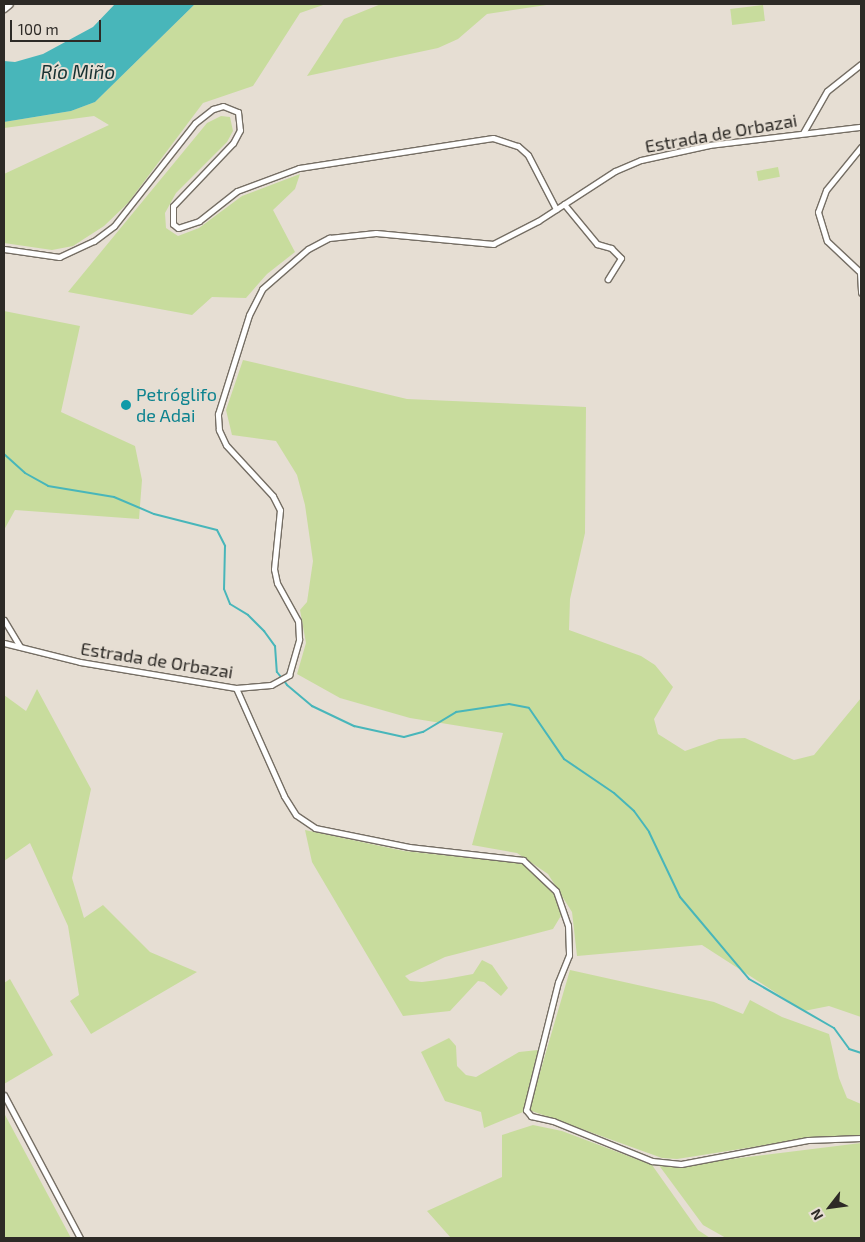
<!DOCTYPE html>
<meta charset="utf-8">
<style>
body{margin:0}
#map{position:relative;width:865px;height:1242px;overflow:hidden;background:#e6ded3;font-family:"Exo 2",sans-serif}
div>[style]{position:absolute}
.green>*{inset:0;background:#c8dc9d;transform-origin:0 0}
.water>*{inset:0;background:#48b6ba}
.stream>*{height:2px;margin:-1px;padding:0 1px;transform-origin:1px;border-radius:1px;background:#48b6ba}
.roads{filter:drop-shadow(1px 0 #756e64) drop-shadow(-1px 0 #756e64) drop-shadow(0 1px #756e64) drop-shadow(0 -1px #756e64)}
.street>*{height:5px;margin:-2.5px;padding:0 2.5px;transform-origin:2.5px;border-radius:2.5px;background:#fff}
.secondary>*{height:8px;margin:-4px;padding:0 4px;transform-origin:4px;border-radius:4px;background:#fff}
.dots>*{width:14px;height:14px;translate:-50% -50%;box-sizing:border-box;border:2px solid #e6ded3;border-radius:50%}
span{translate:-50% -50%;white-space:nowrap;text-align:center;line-height:1.15;-webkit-text-stroke:4px #e6ded3;paint-order:stroke}
.street-label{font-size:18px;color:#2d2a26}
.culture-label{font-size:18px;color:#0d838f}
.left{translate:0 -50%;text-align:left}
.water-label{font-size:19px;color:#183132;font-style:italic}
.frame{position:absolute;inset:0;border:5px solid #2d2a26;pointer-events:none}
.north{position:absolute;left:805px;top:1182px;width:50px;height:50px;-webkit-text-stroke:4px #e6ded3;paint-order:stroke;rotate:240deg;font-size:14px;font-weight:700;line-height:20px;text-align:center;color:#2d2a26}
.north::after{content:'';display:block;margin:auto;width:18px;height:22px;background:#2d2a26;clip-path:polygon(50% 0,100% 100%,50% 72%,0 100%)}
.scale{position:absolute;left:10px;top:20px;width:91px;height:22px;box-sizing:border-box;border:2px solid #2d2a26;border-top:0;padding-left:6px;font-size:15px;line-height:18px;white-space:nowrap;color:#2d2a26;-webkit-text-stroke:4px #e6ded3;paint-order:stroke}
</style>
<div id="map">
<div class="green">
<i style="clip-path:polygon(195px 4px,326px 4px,300px 13px,253px 86px,203px 103px,128px 203px,104px 226px,73px 246px,52px 250px,4px 243px,4px 174px,109px 125px,94px 116px,4px 128px,4px 122px,71px 111px,95px 102px)"></i>
<i style="clip-path:polygon(381px 4px,553px 4px,487px 14px,458px 39px,438px 48px,307px 76px,344px 19px)"></i>
<i style="left:763px;top:5px;width:16px;height:33px;rotate:83deg"></i>
<i style="clip-path:polygon(221px 116px,230px 117px,233px 131px,227px 142px,176px 193px,165px 213px,166px 228px,178px 236px,199px 228px,242px 196px,300px 174px,295px 189px,273px 210px,295px 252px,267px 274px,246px 298px,212px 297px,192px 315px,68px 292px,207px 123px)"></i>
<i style="left:778px;top:167px;width:10px;height:22px;rotate:79deg"></i>
<i style="clip-path:polygon(4px 311px,80px 326px,61px 412px,135px 446px,142px 480px,139px 519px,15px 510px,4px 530px)"></i>
<i style="clip-path:polygon(243px 360px,407px 399px,586px 407px,585px 533px,570px 599px,569px 630px,641px 656px,655px 665px,673px 687px,654px 719px,658px 734px,685px 751px,719px 739px,745px 738px,794px 760px,814px 755px,861px 698px,861px 1017px,829px 1006px,804px 1011px,702px 945px,577px 956px,572px 912px,548px 874px,517px 853px,472px 845px,503px 733px,410px 718px,340px 698px,297px 674px,306px 643px,300px 610px,307px 602px,313px 561px,305px 505px,297px 475px,276px 441px,232px 435px,226px 410px)"></i>
<i style="clip-path:polygon(37px 689px,91px 789px,72px 878px,84px 918px,103px 905px,150px 952px,197px 972px,91px 1034px,70px 1001px,79px 995px,68px 926px,30px 843px,4px 861px,4px 695px,26px 711px)"></i>
<i style="clip-path:polygon(305px 830px,404px 851px,526px 864px,553px 889px,562px 914px,553px 929px,445px 957px,405px 976px,410px 981px,422px 982px,446px 979px,473px 974px,482px 960px,492px 965px,508px 988px,501px 996px,484px 982px,478px 981px,450px 1011px,403px 1016px,312px 862px)"></i>
<i style="clip-path:polygon(570px 970px,714px 1002px,743px 1014px,750px 1000px,782px 1017px,829px 1034px,839px 1078px,847px 1098px,861px 1104px,861px 1136px,815px 1137px,677px 1159px,662px 1158px,529px 1110px)"></i>
<i style="clip-path:polygon(10px 979px,53px 1055px,4px 1084px,4px 983px)"></i>
<i style="clip-path:polygon(449px 1038px,456px 1046px,457px 1066px,466px 1075px,476px 1077px,519px 1052px,538px 1050px,523px 1112px,484px 1128px,481px 1112px,445px 1101px,421px 1052px)"></i>
<i style="clip-path:polygon(4px 1112px,4px 1113px,71px 1238px,4px 1238px)"></i>
<i style="clip-path:polygon(533px 1125px,562px 1131px,652px 1165px,698px 1230px,710px 1238px,451px 1238px,427px 1211px,502px 1177px,502px 1135px)"></i>
<i style="clip-path:polygon(861px 1143px,861px 1238px,726px 1238px,703px 1225px,658px 1164px,667px 1167px)"></i>
</div>
<div class="water">
<i style="clip-path:polygon(115px 4px,195px 4px,95px 102px,71px 111px,4px 122px,4px 61px,15px 62px,43px 54px,93px 27px)"></i>
</div>
<div class="stream">
<i style="left:4px;top:454px;width:28px;rotate:42deg"></i>
<i style="left:25px;top:473px;width:26px;rotate:29deg"></i>
<i style="left:48px;top:486px;width:67px;rotate:9.5deg"></i>
<i style="left:114px;top:497px;width:43px;rotate:23deg"></i>
<i style="left:154px;top:514px;width:65px;rotate:14.3deg"></i>
<i style="left:217px;top:530px;width:18px;rotate:63deg"></i>
<i style="left:225px;top:546px;width:43px;rotate:91.3deg"></i>
<i style="left:224px;top:589px;width:16px;rotate:68deg"></i>
<i style="left:230px;top:604px;width:21px;rotate:31deg"></i>
<i style="left:248px;top:615px;width:23px;rotate:45deg"></i>
<i style="left:264px;top:631px;width:19px;rotate:54deg"></i>
<i style="left:275px;top:646px;width:26px;rotate:86deg"></i>
<i style="left:277px;top:672px;width:16px;rotate:52deg"></i>
<i style="left:287px;top:685px;width:33px;rotate:40deg"></i>
<i style="left:312px;top:706px;width:47px;rotate:25.5deg"></i>
<i style="left:354px;top:726px;width:51px;rotate:12.4deg"></i>
<i style="left:404px;top:737px;width:20px;rotate:-15deg"></i>
<i style="left:423px;top:732px;width:39px;rotate:-31deg"></i>
<i style="left:456px;top:712px;width:54px;rotate:-8.6deg"></i>
<i style="left:509px;top:704px;width:20px;rotate:11deg"></i>
<i style="left:529px;top:708px;width:62px;rotate:55.5deg"></i>
<i style="left:564px;top:759px;width:60px;rotate:34.2deg"></i>
<i style="left:614px;top:793px;width:27px;rotate:42deg"></i>
<i style="left:634px;top:811px;width:26px;rotate:54deg"></i>
<i style="left:649px;top:832px;width:72px;rotate:64.5deg"></i>
<i style="left:680px;top:897px;width:107px;rotate:49.9deg"></i>
<i style="left:749px;top:979px;width:98px;rotate:30deg"></i>
<i style="left:834px;top:1028px;width:26px;rotate:54deg"></i>
<i style="left:849px;top:1049px;width:13px;rotate:18deg"></i>
</div>
<div class="roads">
<div class="street">
<i style="left:803px;top:133px;width:48px;rotate:-60.3deg"></i>
<i style="left:827px;top:91px;width:43px;rotate:-38.5deg"></i>
<i style="left:861px;top:147px;width:55px;rotate:129.1deg"></i>
<i style="left:826px;top:190px;width:23px;rotate:110deg"></i>
<i style="left:818px;top:212px;width:30px;rotate:73deg"></i>
<i style="left:827px;top:241px;width:45px;rotate:43.2deg"></i>
<i style="left:860px;top:272px;width:21px;rotate:87deg"></i>
<i style="left:564px;top:204px;width:52px;rotate:50.5deg"></i>
<i style="left:597px;top:244px;width:15px;rotate:16deg"></i>
<i style="left:611px;top:248px;width:14px;rotate:45deg"></i>
<i style="left:621px;top:258px;width:25px;rotate:122deg"></i>
<i style="left:4px;top:249px;width:56px;rotate:8.3deg"></i>
<i style="left:59px;top:257px;width:38px;rotate:-25deg"></i>
<i style="left:94px;top:241px;width:25px;rotate:-37deg"></i>
<i style="left:114px;top:226px;width:131px;rotate:-51.8deg"></i>
<i style="left:195px;top:123px;width:23px;rotate:-38deg"></i>
<i style="left:213px;top:109px;width:10px;rotate:-17deg"></i>
<i style="left:223px;top:106px;width:16px;rotate:22deg"></i>
<i style="left:238px;top:112px;width:18px;rotate:84deg"></i>
<i style="left:240px;top:130px;width:15px;rotate:118deg"></i>
<i style="left:233px;top:143px;width:87px;rotate:133.6deg"></i>
<i style="left:173px;top:206px;width:18px;rotate:90deg"></i>
<i style="left:173px;top:224px;width:6px;rotate:39deg"></i>
<i style="left:178px;top:228px;width:22px;rotate:-18deg"></i>
<i style="left:199px;top:221px;width:48px;rotate:-38.3deg"></i>
<i style="left:237px;top:191px;width:66px;rotate:-20.4deg"></i>
<i style="left:299px;top:168px;width:196px;rotate:-8.8deg"></i>
<i style="left:493px;top:138px;width:26px;rotate:18deg"></i>
<i style="left:518px;top:146px;width:13px;rotate:42deg"></i>
<i style="left:528px;top:155px;width:61px;rotate:62.6deg"></i>
<i style="left:4px;top:620px;width:31px;rotate:59deg"></i>
<i style="left:4px;top:643px;width:78px;rotate:14deg"></i>
<i style="left:80px;top:662px;width:158px;rotate:9.5deg"></i>
<i style="left:236px;top:688px;width:35px;rotate:-5deg"></i>
<i style="left:271px;top:685px;width:21px;rotate:-29deg"></i>
<i style="left:289px;top:675px;width:37px;rotate:-74deg"></i>
<i style="left:299px;top:639px;width:18px;rotate:-93deg"></i>
<i style="left:298px;top:621px;width:43px;rotate:-118.9deg"></i>
<i style="left:277px;top:583px;width:14px;rotate:-102deg"></i>
<i style="left:274px;top:569px;width:59px;rotate:-84.2deg"></i>
<i style="left:280px;top:510px;width:16px;rotate:-117deg"></i>
<i style="left:273px;top:496px;width:69px;rotate:-132.7deg"></i>
<i style="left:226px;top:445px;width:17px;rotate:-115deg"></i>
<i style="left:219px;top:430px;width:16px;rotate:-94deg"></i>
<i style="left:218px;top:414px;width:104px;rotate:-72.6deg"></i>
<i style="left:249px;top:315px;width:29px;rotate:-63deg"></i>
<i style="left:262px;top:289px;width:61px;rotate:-41deg"></i>
<i style="left:308px;top:249px;width:24px;rotate:-28deg"></i>
<i style="left:329px;top:238px;width:47px;rotate:-6.1deg"></i>
<i style="left:376px;top:233px;width:118px;rotate:5.4deg"></i>
<i style="left:493px;top:244px;width:51px;rotate:-27.1deg"></i>
<i style="left:538px;top:221px;width:92px;rotate:-33deg"></i>
<i style="left:615px;top:171px;width:28px;rotate:-23deg"></i>
<i style="left:641px;top:160px;width:70px;rotate:-12.4deg"></i>
<i style="left:709px;top:145px;width:153px;rotate:-6.8deg"></i>
<i style="left:236px;top:688px;width:118px;rotate:66deg"></i>
<i style="left:284px;top:796px;width:22px;rotate:58deg"></i>
<i style="left:296px;top:815px;width:23px;rotate:34deg"></i>
<i style="left:315px;top:828px;width:96px;rotate:11.4deg"></i>
<i style="left:409px;top:847px;width:115px;rotate:6.5deg"></i>
<i style="left:523px;top:860px;width:45px;rotate:43.2deg"></i>
<i style="left:556px;top:891px;width:36px;rotate:71deg"></i>
<i style="left:568px;top:925px;width:30px;rotate:88deg"></i>
<i style="left:569px;top:955px;width:29px;rotate:112deg"></i>
<i style="left:558px;top:982px;width:132px;rotate:104deg"></i>
<i style="left:526px;top:1110px;width:8px;rotate:50deg"></i>
<i style="left:531px;top:1116px;width:23px;rotate:13deg"></i>
<i style="left:553px;top:1121px;width:107px;rotate:22deg"></i>
<i style="left:652px;top:1161px;width:29px;rotate:6deg"></i>
<i style="left:681px;top:1164px;width:129px;rotate:-10.7deg"></i>
<i style="left:808px;top:1140px;width:53px;rotate:-2.2deg"></i>
<i style="left:4px;top:1095px;width:162px;rotate:62deg"></i>
</div>
<div class="secondary">
<i style="left:4px;top:8px;width:6px;rotate:-39deg"></i>
</div>
</div>
<div class="dots">
<i style="left:126px;top:405px;background:#0f9aa8"></i>
</div>
<div class="street-label">
<span style="left:721px;top:133px;rotate:-10deg">Estrada de Orbazai</span>
<span style="left:157px;top:660px;rotate:9deg">Estrada de Orbazai</span>
</div>
<div class="culture-label">
<span class="left" style="left:136px;top:405px">Petróglifo<br>de Adai</span>
</div>
<div class="water-label">
<span style="left:78px;top:72px">Río Miño</span>
</div>
<div class="frame"></div>
<div class="north">N</div>
<div class="scale">100 m</div>
</div>
